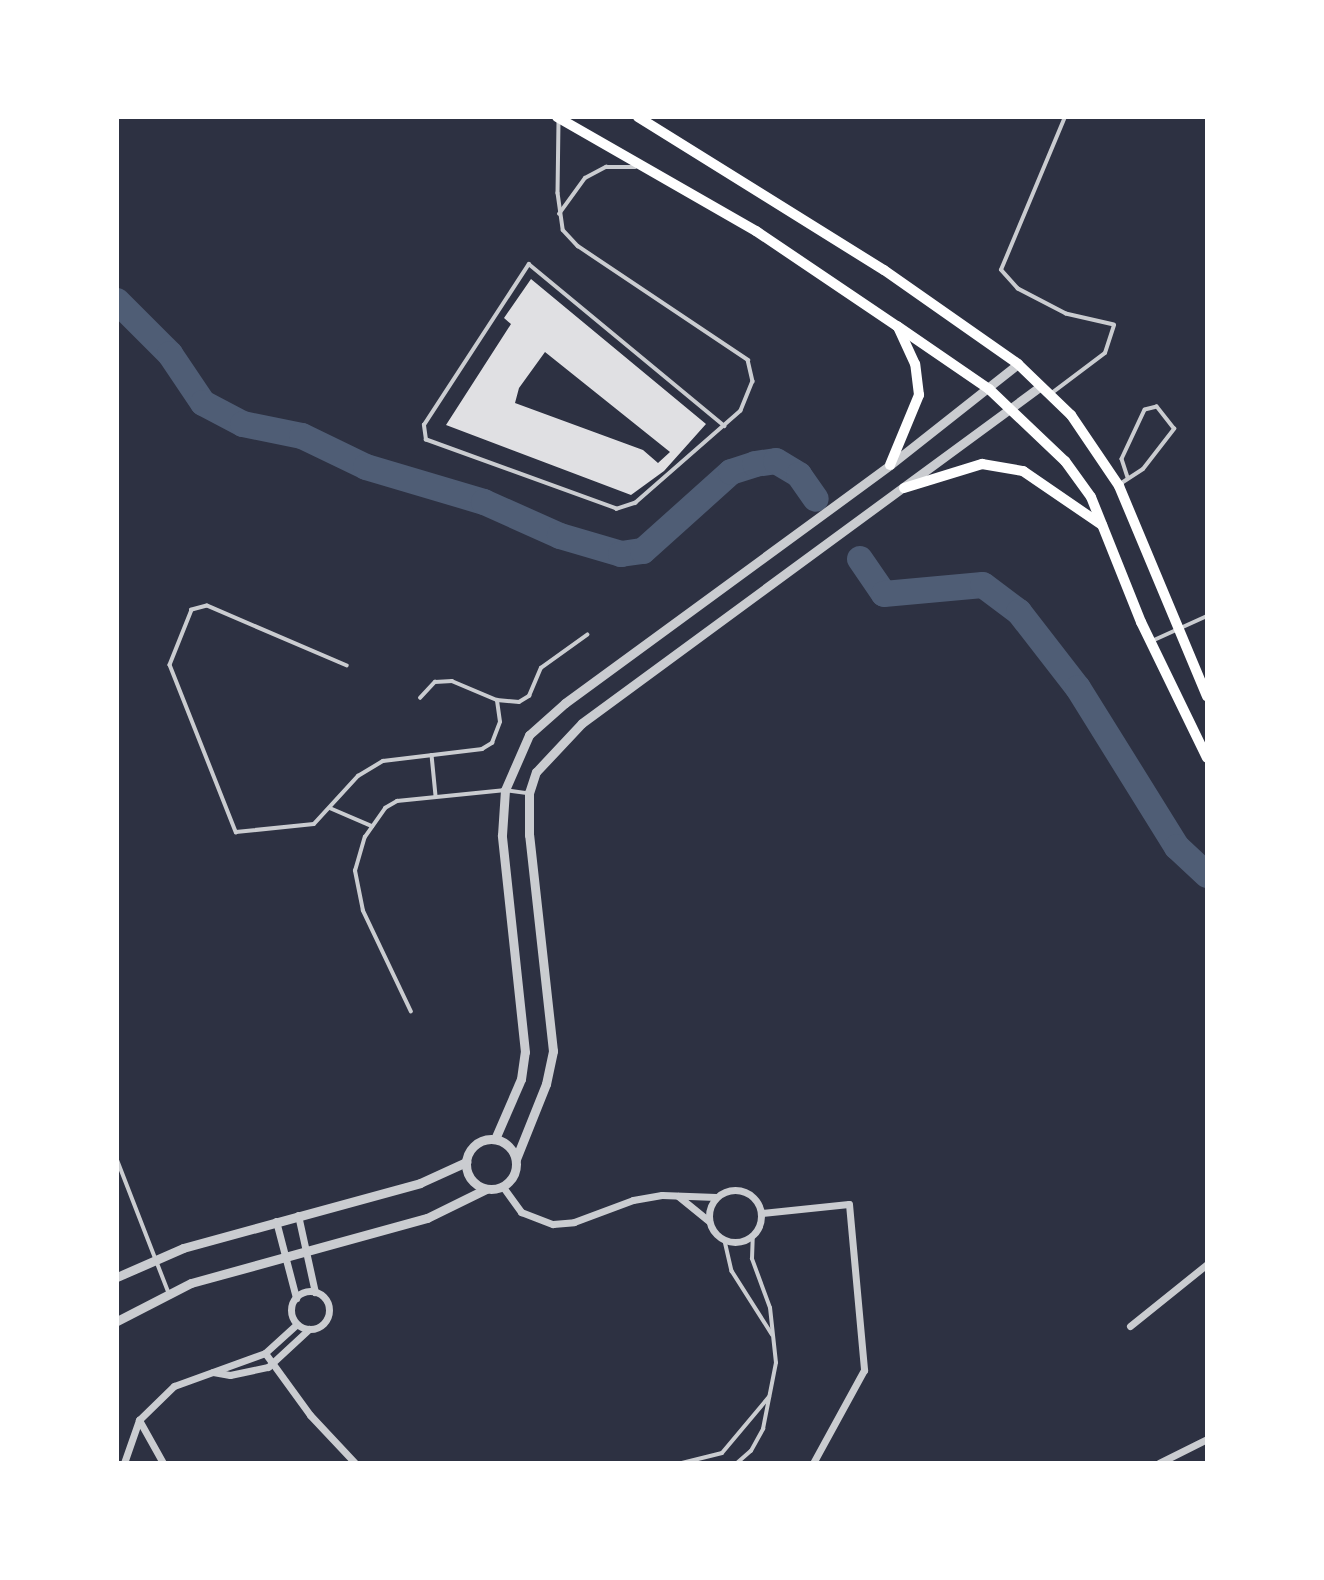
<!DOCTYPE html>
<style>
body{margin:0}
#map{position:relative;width:1324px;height:1580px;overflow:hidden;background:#2d3142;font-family:"PT Sans",sans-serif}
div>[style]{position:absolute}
.river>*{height:26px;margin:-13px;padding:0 13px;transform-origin:13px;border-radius:13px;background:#4f5d75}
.building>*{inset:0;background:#e0e0e3}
.service>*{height:3.5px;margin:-1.75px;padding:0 1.75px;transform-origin:1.75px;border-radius:1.75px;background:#caccd0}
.minor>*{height:7px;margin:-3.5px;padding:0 3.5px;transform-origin:3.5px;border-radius:3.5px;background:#caccd0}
.minor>.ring{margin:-3.5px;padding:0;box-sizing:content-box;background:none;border:7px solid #caccd0;border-radius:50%}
.tertiary>*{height:9px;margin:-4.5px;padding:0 4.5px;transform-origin:4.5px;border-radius:4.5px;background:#caccd0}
.tertiary>.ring{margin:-4.5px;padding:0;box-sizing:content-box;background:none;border:9px solid #caccd0;border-radius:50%}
.primary>*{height:10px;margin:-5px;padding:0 5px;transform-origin:5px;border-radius:5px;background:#fff}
span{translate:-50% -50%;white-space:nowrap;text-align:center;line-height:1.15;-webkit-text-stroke:7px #fff;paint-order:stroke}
.frame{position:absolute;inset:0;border:119px solid #fff;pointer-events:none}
</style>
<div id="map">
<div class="river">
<i style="left:117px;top:301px;width:75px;rotate:45deg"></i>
<i style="left:170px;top:354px;width:59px;rotate:56deg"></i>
<i style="left:203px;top:403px;width:45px;rotate:27.7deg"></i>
<i style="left:243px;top:424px;width:60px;rotate:11.5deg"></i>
<i style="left:302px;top:436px;width:71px;rotate:25.8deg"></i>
<i style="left:366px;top:467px;width:123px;rotate:16.5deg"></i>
<i style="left:484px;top:502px;width:83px;rotate:24.1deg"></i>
<i style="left:560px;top:536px;width:64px;rotate:16.4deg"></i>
<i style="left:621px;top:554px;width:22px;rotate:-8deg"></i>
<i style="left:643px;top:551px;width:118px;rotate:-41.9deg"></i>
<i style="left:731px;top:472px;width:25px;rotate:-18deg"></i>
<i style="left:755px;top:464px;width:21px;rotate:-8deg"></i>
<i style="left:776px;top:461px;width:27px;rotate:31deg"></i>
<i style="left:799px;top:475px;width:29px;rotate:55deg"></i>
<i style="left:860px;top:559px;width:42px;rotate:55.6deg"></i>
<i style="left:884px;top:594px;width:99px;rotate:-5.2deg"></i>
<i style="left:983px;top:585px;width:45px;rotate:36.9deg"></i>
<i style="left:1019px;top:612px;width:96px;rotate:52.2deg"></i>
<i style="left:1078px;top:688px;width:187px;rotate:58.1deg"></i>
<i style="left:1177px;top:847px;width:41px;rotate:43deg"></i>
</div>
<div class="building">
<i style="clip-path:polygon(evenodd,531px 279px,706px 424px,664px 471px,631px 495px,446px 425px,511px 324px,504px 318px,531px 279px,545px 352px,670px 452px,658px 463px,643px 450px,515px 403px,519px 388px,545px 352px)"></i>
</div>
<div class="service">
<i style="left:559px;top:122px;width:71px;rotate:90.8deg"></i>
<i style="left:558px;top:193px;width:37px;rotate:82deg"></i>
<i style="left:563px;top:230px;width:22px;rotate:47deg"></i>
<i style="left:578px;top:246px;width:205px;rotate:33.8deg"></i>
<i style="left:748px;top:360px;width:22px;rotate:77deg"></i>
<i style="left:753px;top:381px;width:32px;rotate:112deg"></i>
<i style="left:741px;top:411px;width:140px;rotate:138.8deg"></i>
<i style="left:636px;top:503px;width:20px;rotate:162deg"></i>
<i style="left:617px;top:509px;width:203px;rotate:-160.1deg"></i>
<i style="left:426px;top:440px;width:15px;rotate:-98deg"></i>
<i style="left:424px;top:425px;width:192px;rotate:-56.9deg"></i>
<i style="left:529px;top:264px;width:254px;rotate:39.6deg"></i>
<i style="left:559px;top:214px;width:44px;rotate:-54.2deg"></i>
<i style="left:585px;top:178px;width:24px;rotate:-28deg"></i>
<i style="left:606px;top:167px;width:29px"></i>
<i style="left:1052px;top:393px;width:66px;rotate:-37deg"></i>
<i style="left:1105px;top:353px;width:29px;rotate:-72deg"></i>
<i style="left:1114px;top:325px;width:49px;rotate:-167.1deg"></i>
<i style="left:1066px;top:314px;width:54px;rotate:-152.5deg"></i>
<i style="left:1018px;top:289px;width:25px;rotate:-132deg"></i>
<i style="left:1001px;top:270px;width:166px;rotate:-67.3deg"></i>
<i style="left:1120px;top:484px;width:27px;rotate:-33deg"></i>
<i style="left:1143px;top:469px;width:51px;rotate:-52.2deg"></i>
<i style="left:1174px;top:429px;width:28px;rotate:-128deg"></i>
<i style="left:1157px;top:407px;width:12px;rotate:166deg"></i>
<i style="left:1145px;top:410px;width:54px;rotate:115.1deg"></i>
<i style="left:1122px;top:459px;width:19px;rotate:72deg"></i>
<i style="left:1152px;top:641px;width:60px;rotate:-24.4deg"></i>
<i style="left:347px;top:666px;width:152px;rotate:-156.8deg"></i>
<i style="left:207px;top:606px;width:16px;rotate:165deg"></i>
<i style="left:192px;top:610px;width:59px;rotate:111.8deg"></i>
<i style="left:170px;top:665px;width:180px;rotate:68.4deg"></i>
<i style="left:236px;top:832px;width:78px;rotate:-5.9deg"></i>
<i style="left:314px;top:824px;width:65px;rotate:-47.5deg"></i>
<i style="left:358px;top:776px;width:29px;rotate:-31deg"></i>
<i style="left:383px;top:761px;width:100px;rotate:-6.9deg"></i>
<i style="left:482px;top:749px;width:12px;rotate:-31deg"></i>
<i style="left:492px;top:743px;width:22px;rotate:-69deg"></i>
<i style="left:500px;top:722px;width:22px;rotate:-98deg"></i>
<i style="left:420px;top:698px;width:22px;rotate:-47deg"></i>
<i style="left:435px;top:682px;width:17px;rotate:-3deg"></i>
<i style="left:452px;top:681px;width:49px;rotate:22.9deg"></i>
<i style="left:497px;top:700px;width:22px;rotate:5deg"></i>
<i style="left:519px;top:702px;width:12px;rotate:-31deg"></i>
<i style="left:529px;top:696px;width:30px;rotate:-67deg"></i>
<i style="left:541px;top:668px;width:57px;rotate:-35.7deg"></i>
<i style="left:432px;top:755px;width:41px;rotate:84.4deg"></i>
<i style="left:330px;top:808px;width:46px;rotate:23.2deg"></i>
<i style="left:411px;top:1012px;width:112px;rotate:-115.4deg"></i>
<i style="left:363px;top:911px;width:41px;rotate:-101.3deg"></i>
<i style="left:355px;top:871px;width:35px;rotate:-74deg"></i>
<i style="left:365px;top:837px;width:35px;rotate:-55deg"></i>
<i style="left:385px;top:808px;width:14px;rotate:-30deg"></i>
<i style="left:397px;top:801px;width:109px;rotate:-5.8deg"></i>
<i style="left:505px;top:790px;width:22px;rotate:8deg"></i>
<i style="left:117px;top:1159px;width:144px;rotate:68.8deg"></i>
<i style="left:725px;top:1241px;width:31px;rotate:77deg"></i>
<i style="left:732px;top:1271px;width:75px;rotate:57.6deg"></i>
<i style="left:682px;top:1463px;width:41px;rotate:-14deg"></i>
<i style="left:722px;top:1453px;width:73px;rotate:-50deg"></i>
<i style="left:737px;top:1463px;width:18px;rotate:-41deg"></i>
<i style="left:751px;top:1451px;width:25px;rotate:-61deg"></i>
<i style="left:763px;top:1429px;width:67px;rotate:-78.9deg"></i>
<i style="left:776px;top:1363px;width:55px;rotate:-96.2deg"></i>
<i style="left:770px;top:1308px;width:52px;rotate:-110.2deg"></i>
<i style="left:752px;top:1259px;width:23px;rotate:-88deg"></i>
</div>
<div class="minor">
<i style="left:503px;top:1187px;width:31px;rotate:54deg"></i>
<i style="left:521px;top:1212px;width:34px;rotate:21deg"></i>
<i style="left:553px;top:1224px;width:21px;rotate:-5deg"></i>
<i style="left:574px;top:1222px;width:63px;rotate:-20.4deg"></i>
<i style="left:633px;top:1200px;width:29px;rotate:-10deg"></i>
<i style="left:662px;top:1195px;width:54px;rotate:2.1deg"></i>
<i class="ring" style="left:709px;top:1190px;width:45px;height:45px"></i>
<i style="left:678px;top:1196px;width:40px;rotate:39deg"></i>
<i style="left:762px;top:1213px;width:87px;rotate:-5.9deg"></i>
<i style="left:849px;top:1204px;width:167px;rotate:84.8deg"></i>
<i style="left:864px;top:1370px;width:106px;rotate:118.7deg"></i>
<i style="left:298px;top:1215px;width:79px;rotate:77.6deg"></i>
<i style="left:276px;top:1221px;width:80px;rotate:75.4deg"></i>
<i class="ring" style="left:291px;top:1291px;width:31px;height:31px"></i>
<i style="left:1130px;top:1326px;width:99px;rotate:-38.8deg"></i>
<i style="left:265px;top:1353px;width:77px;rotate:54deg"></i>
<i style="left:310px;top:1415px;width:66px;rotate:46.8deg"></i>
<i style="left:213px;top:1372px;width:17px;rotate:10deg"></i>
<i style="left:230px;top:1375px;width:39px;rotate:-12deg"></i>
<i style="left:268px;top:1367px;width:56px;rotate:-42.8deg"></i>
<i style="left:139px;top:1420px;width:49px;rotate:60.8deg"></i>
<i style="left:124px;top:1463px;width:46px;rotate:-70.8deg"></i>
<i style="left:139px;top:1420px;width:49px;rotate:-44.2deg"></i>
<i style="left:174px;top:1386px;width:97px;rotate:-19.9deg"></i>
<i style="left:265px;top:1353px;width:43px;rotate:-42.2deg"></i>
<i style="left:1159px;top:1463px;width:54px;rotate:-26.6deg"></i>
</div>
<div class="tertiary">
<i class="ring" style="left:466px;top:1139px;width:41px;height:41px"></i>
<i style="left:495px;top:1139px;width:65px;rotate:-66.6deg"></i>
<i style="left:521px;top:1079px;width:27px;rotate:-82deg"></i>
<i style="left:525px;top:1052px;width:218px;rotate:-96.1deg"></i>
<i style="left:502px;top:835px;width:45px;rotate:-86.2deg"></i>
<i style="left:505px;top:790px;width:60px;rotate:-66.4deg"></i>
<i style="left:529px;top:735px;width:48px;rotate:-41.6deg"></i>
<i style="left:565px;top:703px;width:403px;rotate:-36.2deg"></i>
<i style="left:890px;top:465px;width:163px;rotate:-38.3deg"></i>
<i style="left:516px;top:1159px;width:81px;rotate:-68.2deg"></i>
<i style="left:546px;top:1084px;width:34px;rotate:-78deg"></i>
<i style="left:553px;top:1051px;width:217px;rotate:-96.3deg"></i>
<i style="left:529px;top:835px;width:42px;rotate:-90deg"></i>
<i style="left:529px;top:793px;width:22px;rotate:-72deg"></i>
<i style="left:536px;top:772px;width:67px;rotate:-46.8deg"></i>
<i style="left:582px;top:723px;width:569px;rotate:-36.29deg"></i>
<i style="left:117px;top:1277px;width:72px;rotate:-23.7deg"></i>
<i style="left:183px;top:1248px;width:246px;rotate:-15.3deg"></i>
<i style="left:420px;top:1183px;width:51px;rotate:-24.5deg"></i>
<i style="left:117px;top:1321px;width:83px;rotate:-27.2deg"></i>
<i style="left:191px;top:1283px;width:245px;rotate:-15.4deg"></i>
<i style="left:427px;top:1218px;width:66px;rotate:-26.2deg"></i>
</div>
<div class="primary">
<i style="left:557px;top:117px;width:229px;rotate:29.8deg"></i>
<i style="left:756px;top:231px;width:170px;rotate:34deg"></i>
<i style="left:897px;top:326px;width:112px;rotate:34.4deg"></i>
<i style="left:989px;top:389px;width:105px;rotate:43.5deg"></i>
<i style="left:1065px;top:461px;width:44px;rotate:54.2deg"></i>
<i style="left:1091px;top:497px;width:135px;rotate:68.2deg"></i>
<i style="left:1141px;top:622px;width:151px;rotate:64.1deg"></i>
<i style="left:638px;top:117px;width:290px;rotate:31.9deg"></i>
<i style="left:884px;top:270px;width:164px;rotate:35deg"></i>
<i style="left:1018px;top:364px;width:74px;rotate:43.9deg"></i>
<i style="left:1071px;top:415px;width:86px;rotate:55.9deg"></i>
<i style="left:1119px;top:486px;width:228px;rotate:67.3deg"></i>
<i style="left:890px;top:465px;width:76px;rotate:-67.5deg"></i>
<i style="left:919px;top:395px;width:31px;rotate:-97deg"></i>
<i style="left:915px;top:364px;width:41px;rotate:-114.7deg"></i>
<i style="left:904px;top:488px;width:82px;rotate:-17.1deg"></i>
<i style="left:982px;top:464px;width:42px;rotate:9.7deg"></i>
<i style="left:1023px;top:471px;width:96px;rotate:34.4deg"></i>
</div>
<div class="frame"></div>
</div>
